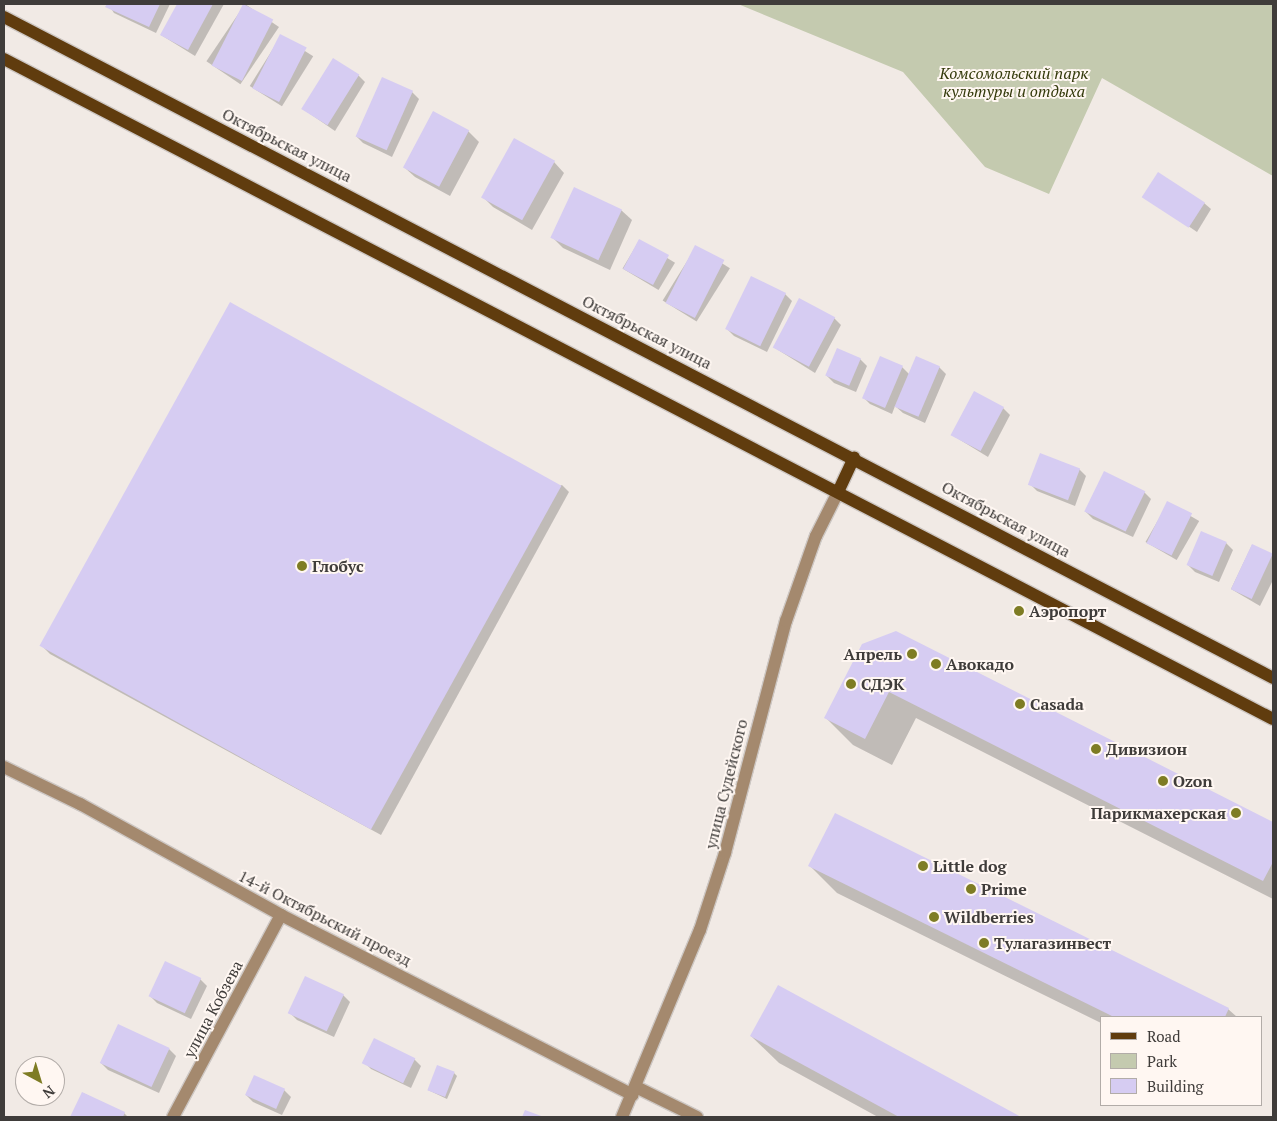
<!DOCTYPE html>
<meta charset="utf-8">
<style>
body{margin:0}
#map{position:relative;width:1277px;height:1121px;overflow:hidden;background:#f1eae5;font-family:"PT Serif",serif}
div>[style]{position:absolute}
.green>*{inset:0;background:#c4caaf}
.shadow>*{inset:0;background:#0003;transform-origin:0 0}
.building>*{inset:0;background:#d6ccf2;transform-origin:0 0}
.roads{filter:drop-shadow(1px 0 #cdc7c3) drop-shadow(-1px 0 #cdc7c3) drop-shadow(0 1px #cdc7c3) drop-shadow(0 -1px #cdc7c3)}
.minor>*{height:12px;margin:-6px;padding:0 6px;transform-origin:6px;border-radius:6px;background:#a4896e}
.major>*{height:12px;margin:-6px;padding:0 6px;transform-origin:6px;border-radius:6px;background:#603c0e}
.dots>*{width:14px;height:14px;translate:-50% -50%;box-sizing:border-box;border:2px solid #fff7f2;border-radius:50%}
span{translate:-50% -50%;white-space:nowrap;text-align:center;line-height:1.15;-webkit-text-stroke:4px #fff7f2;paint-order:stroke}
.park-label{font-size:16px;color:#343a0b;font-style:italic}
.street-label{font-size:16px;color:#3f3c3a}
.poi-label{font-size:16px;color:#3f3c3a;font-weight:700}
.left{translate:0 -50%;text-align:left}
.right{translate:-100% -50%;text-align:right}
.frame{position:absolute;inset:0;border:5px solid #3f3c3a;pointer-events:none}
.legend{position:absolute;left:1100px;top:1016px;width:162px;height:90px;box-sizing:border-box;background:#fff7f2;border:1px solid #b2aca8;margin:0;padding:6px 9px;list-style:none;font-size:15px;color:#3f3c3a}
.legend li{display:flex;align-items:center;gap:10px;height:25px}
.legend b{width:25px;border:1px solid #b2aca8}
.north{position:absolute;left:15px;top:1056px;width:50px;height:50px;box-sizing:border-box;background:#fff7f2;border:1px solid #b2aca8;border-radius:50%;rotate:141deg;font-size:14px;font-weight:700;line-height:20px;text-align:center;color:#3f3c3a}
.north::after{content:'';display:block;margin:auto;width:18px;height:22px;background:#7e7c24;clip-path:polygon(50% 0,100% 100%,50% 72%,0 100%)}
</style>
<div id="map">
<div class="green">
<i style="clip-path:polygon(738px 4px,1273px 4px,1273px 176px,1102px 78px,1049px 194px,985px 167px,903px 72px)"></i>
</div>
<div class="shadow">
<i style="clip-path:polygon(108px 4px,170px 4px,156px 33px,114px 13px)"></i>
<i style="clip-path:polygon(178px 4px,224px 4px,195px 56px,161px 35px)"></i>
<i style="left:245px;top:4px;width:41px;height:69px;rotate:34deg"></i>
<i style="left:281px;top:36px;width:38px;height:59px;rotate:32deg"></i>
<i style="clip-path:polygon(358px 75px,365px 82px,335px 131px,303px 109px)"></i>
<i style="clip-path:polygon(412px 92px,419px 99px,392px 157px,363px 143px,356px 136px)"></i>
<i style="clip-path:polygon(468px 131px,479px 142px,450px 196px,415px 177px,404px 167px)"></i>
<i style="clip-path:polygon(554px 162px,564px 173px,532px 230px,493px 207px,483px 197px)"></i>
<i style="clip-path:polygon(1144px 196px,1204px 203px,1211px 209px,1197px 232px)"></i>
<i style="clip-path:polygon(621px 210px,632px 220px,610px 270px,563px 248px,552px 237px)"></i>
<i style="left:639px;top:241px;width:42px;height:32px;rotate:31deg"></i>
<i style="left:696px;top:247px;width:40px;height:63px;rotate:32deg"></i>
<i style="clip-path:polygon(785px 294px,792px 301px,767px 352px,734px 336px,727px 329px)"></i>
<i style="clip-path:polygon(834px 318px,841px 325px,815px 373px,775px 348px)"></i>
<i style="clip-path:polygon(860px 359px,867px 366px,856px 392px,834px 383px,827px 376px)"></i>
<i style="clip-path:polygon(902px 367px,910px 375px,939px 367px,946px 374px,925px 423px,903px 413px,895px 406px,892px 414px,870px 404px,863px 397px)"></i>
<i style="clip-path:polygon(1003px 408px,1010px 415px,988px 457px,952px 435px)"></i>
<i style="clip-path:polygon(1079px 469px,1086px 476px,1075px 506px,1037px 491px,1030px 484px)"></i>
<i style="clip-path:polygon(562px 485px,569px 492px,381px 835px,50px 654px,43px 647px)"></i>
<i style="clip-path:polygon(1144px 492px,1151px 499px,1133px 537px,1093px 519px,1086px 512px)"></i>
<i style="left:1168px;top:503px;width:36px;height:45px;rotate:30deg"></i>
<i style="clip-path:polygon(1226px 543px,1233px 550px,1219px 582px,1195px 572px,1188px 565px)"></i>
<i style="clip-path:polygon(1252px 545px,1273px 555px,1273px 580px,1260px 606px,1231px 589px)"></i>
<i style="clip-path:polygon(896px 633px,1273px 824px,1273px 899px,916px 718px,892px 765px,853px 745px,826px 718px)"></i>
<i style="clip-path:polygon(810px 866px,1228px 1009px,1237px 1017px,1101px 1017px,1101px 1023px,837px 893px)"></i>
<i style="clip-path:polygon(200px 979px,207px 986px,191px 1019px,157px 1003px,150px 996px)"></i>
<i style="clip-path:polygon(778px 987px,1018px 1117px,878px 1117px,779px 1063px,751px 1036px)"></i>
<i style="clip-path:polygon(343px 995px,350px 1002px,334px 1037px,297px 1020px,290px 1013px)"></i>
<i style="clip-path:polygon(169px 1049px,176px 1056px,159px 1093px,108px 1070px,101px 1063px)"></i>
<i style="clip-path:polygon(414px 1059px,421px 1066px,411px 1088px,371px 1069px,364px 1062px)"></i>
<i style="clip-path:polygon(454px 1073px,457px 1076px,447px 1099px,428px 1090px)"></i>
<i style="clip-path:polygon(284px 1090px,291px 1097px,282px 1115px,253px 1102px,246px 1095px)"></i>
<i style="clip-path:polygon(83px 1093px,124px 1113px,128px 1117px,71px 1117px)"></i>
</div>
<div class="building">
<i style="clip-path:polygon(107px 4px,160px 4px,149px 27px,105px 7px)"></i>
<i style="clip-path:polygon(177px 4px,213px 4px,188px 50px,160px 35px)"></i>
<i style="left:243px;top:4px;width:34px;height:69px;rotate:27deg"></i>
<i style="left:280px;top:34px;width:30px;height:61px;rotate:27deg"></i>
<i style="left:333px;top:58px;width:31px;height:60px;rotate:32deg"></i>
<i style="left:382px;top:77px;width:34px;height:65px;rotate:24deg"></i>
<i style="left:433px;top:111px;width:41px;height:64px;rotate:28deg"></i>
<i style="left:514px;top:138px;width:47px;height:68px;rotate:29deg"></i>
<i style="left:1158px;top:172px;width:56px;height:30px;rotate:33deg"></i>
<i style="left:574px;top:187px;width:53px;height:56px;rotate:25deg"></i>
<i style="left:639px;top:239px;width:34px;height:34px;rotate:28deg"></i>
<i style="left:695px;top:245px;width:33px;height:65px;rotate:27deg"></i>
<i style="left:751px;top:276px;width:39px;height:59px;rotate:26deg"></i>
<i style="left:799px;top:298px;width:41px;height:56px;rotate:28deg"></i>
<i style="left:230px;top:302px;width:379px;height:393px;rotate:29deg"></i>
<i style="left:837px;top:348px;width:26px;height:30px;rotate:23deg"></i>
<i style="left:880px;top:356px;width:25px;height:46px;rotate:23deg"></i>
<i style="left:916px;top:356px;width:26px;height:55px;rotate:23deg"></i>
<i style="left:974px;top:391px;width:34px;height:50px;rotate:28deg"></i>
<i style="left:1040px;top:453px;width:43px;height:34px;rotate:21deg"></i>
<i style="left:1104px;top:471px;width:46px;height:45px;rotate:26deg"></i>
<i style="left:1167px;top:501px;width:28px;height:47px;rotate:26deg"></i>
<i style="left:1201px;top:531px;width:28px;height:37px;rotate:23deg"></i>
<i style="left:1252px;top:544px;width:23px;height:50px;rotate:25deg"></i>
<i style="clip-path:polygon(896px 631px,1273px 822px,1273px 862px,1263px 881px,889px 692px,865px 739px,824px 718px,862px 644px)"></i>
<i style="clip-path:polygon(835px 813px,1229px 1008px,1225px 1017px,1114px 1017px,808px 866px)"></i>
<i style="left:165px;top:961px;width:40px;height:39px;rotate:25deg"></i>
<i style="left:305px;top:976px;width:43px;height:41px;rotate:25deg"></i>
<i style="clip-path:polygon(778px 985px,1021px 1117px,899px 1117px,750px 1036px)"></i>
<i style="left:118px;top:1024px;width:57px;height:43px;rotate:25deg"></i>
<i style="left:374px;top:1038px;width:46px;height:28px;rotate:26deg"></i>
<i style="left:437px;top:1065px;width:19px;height:27px;rotate:21deg"></i>
<i style="left:254px;top:1075px;width:34px;height:22px;rotate:24deg"></i>
<i style="clip-path:polygon(82px 1092px,125px 1112px,123px 1117px,70px 1117px)"></i>
<i style="clip-path:polygon(525px 1110px,544px 1117px,522px 1117px)"></i>
</div>
<div class="roads">
<div class="minor">
<i style="left:4px;top:767px;width:85px;rotate:26deg"></i>
<i style="left:80px;top:804px;width:230px;rotate:28.9deg"></i>
<i style="left:281px;top:915px;width:395px;rotate:27.1deg"></i>
<i style="left:636px;top:1087px;width:68px;rotate:26.2deg"></i>
<i style="left:173px;top:1117px;width:229px;rotate:-61.9deg"></i>
<i style="left:622px;top:1117px;width:203px;rotate:-67.4deg"></i>
<i style="left:700px;top:930px;width:81px;rotate:-72deg"></i>
<i style="left:725px;top:853px;width:240px;rotate:-75.3deg"></i>
<i style="left:786px;top:621px;width:90px;rotate:-70.6deg"></i>
<i style="left:816px;top:536px;width:49px;rotate:-63.4deg"></i>
</div>
<div class="major">
<i style="left:4px;top:17px;width:1431px;rotate:27.51deg"></i>
<i style="left:4px;top:59px;width:1430px;rotate:27.48deg"></i>
<i style="left:838px;top:492px;width:38px;rotate:-65deg"></i>
</div>
</div>
<div class="dots">
<i style="left:302px;top:566px;background:#7e7c24"></i>
<i style="left:1019px;top:611px;background:#7e7c24"></i>
<i style="left:912px;top:654px;background:#7e7c24"></i>
<i style="left:936px;top:664px;background:#7e7c24"></i>
<i style="left:851px;top:684px;background:#7e7c24"></i>
<i style="left:1020px;top:704px;background:#7e7c24"></i>
<i style="left:1096px;top:749px;background:#7e7c24"></i>
<i style="left:1163px;top:781px;background:#7e7c24"></i>
<i style="left:1236px;top:813px;background:#7e7c24"></i>
<i style="left:923px;top:866px;background:#7e7c24"></i>
<i style="left:971px;top:889px;background:#7e7c24"></i>
<i style="left:934px;top:917px;background:#7e7c24"></i>
<i style="left:984px;top:943px;background:#7e7c24"></i>
</div>
<div class="park-label">
<span style="left:1014px;top:82px">Комсомольский парк<br>культуры и отдыха</span>
</div>
<div class="street-label">
<span style="left:287px;top:145px;rotate:27deg">Октябрьская улица</span>
<span style="left:647px;top:332px;rotate:27deg">Октябрьская улица</span>
<span style="left:1006px;top:519px;rotate:28deg">Октябрьская улица</span>
<span style="left:726px;top:784px;rotate:-76deg">улица Судейского</span>
<span style="left:325px;top:918px;rotate:27deg">14-й Октябрьский проезд</span>
<span style="left:213px;top:1009px;rotate:-62deg">улица Кобзева</span>
</div>
<div class="poi-label">
<span class="left" style="left:312px;top:566px">Глобус</span>
<span class="left" style="left:1029px;top:611px">Аэропорт</span>
<span class="right" style="left:902px;top:654px">Апрель</span>
<span class="left" style="left:946px;top:664px">Авокадо</span>
<span class="left" style="left:861px;top:684px">СДЭК</span>
<span class="left" style="left:1030px;top:704px">Casada</span>
<span class="left" style="left:1106px;top:749px">Дивизион</span>
<span class="left" style="left:1173px;top:781px">Ozon</span>
<span class="right" style="left:1226px;top:813px">Парикмахерская</span>
<span class="left" style="left:933px;top:866px">Little dog</span>
<span class="left" style="left:981px;top:889px">Prime</span>
<span class="left" style="left:944px;top:917px">Wildberries</span>
<span class="left" style="left:994px;top:943px">Тулагазинвест</span>
</div>
<div class="frame"></div>
<ul class="legend">
<li><b style="height:6px;background:#603c0e"></b>Road</li>
<li><b style="height:14px;background:#c4caaf"></b>Park</li>
<li><b style="height:14px;background:#d6ccf2"></b>Building</li>
</ul>
<div class="north">N</div>
</div>
